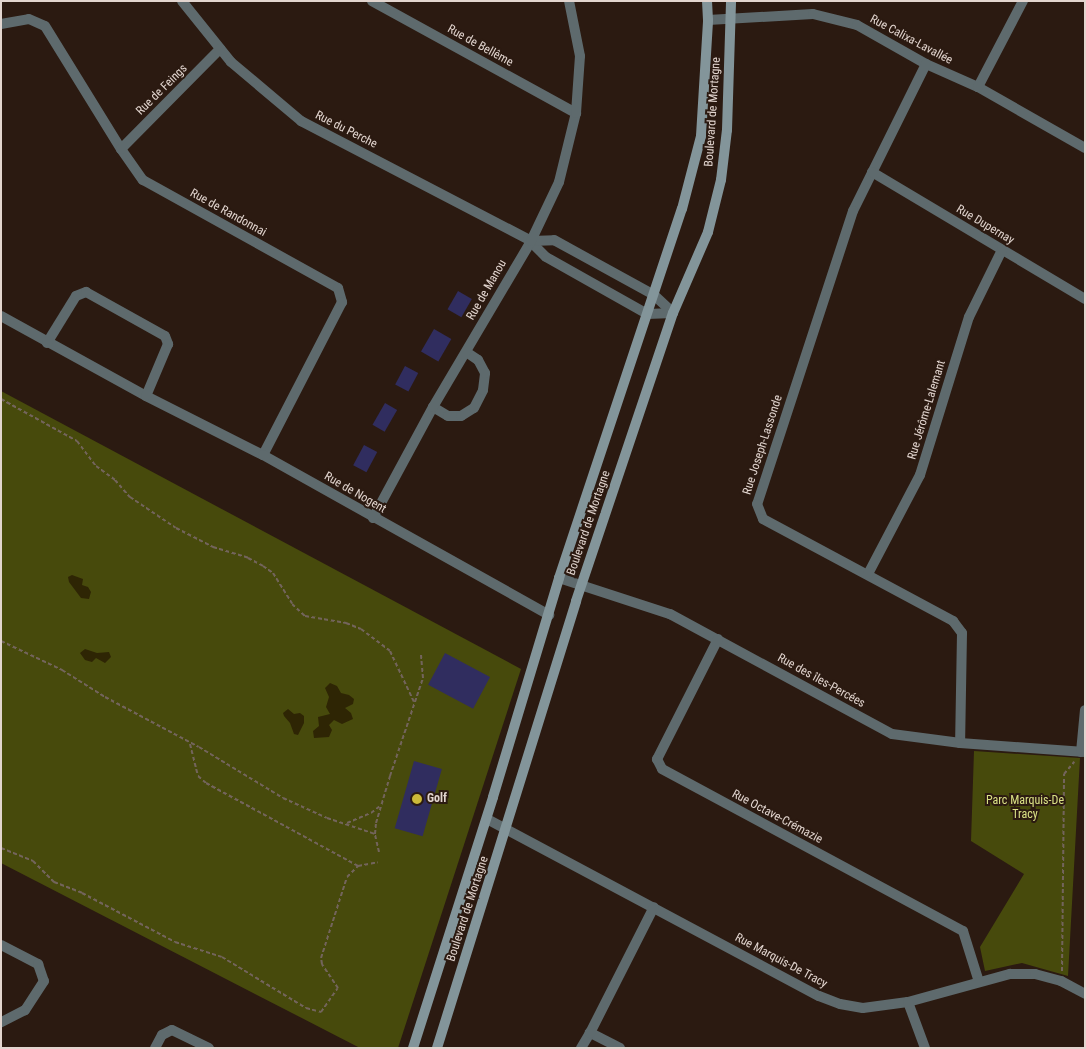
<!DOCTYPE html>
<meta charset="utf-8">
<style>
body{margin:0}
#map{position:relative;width:1086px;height:1049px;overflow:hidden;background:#2b1a11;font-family:"Roboto Condensed",sans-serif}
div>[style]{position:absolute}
.green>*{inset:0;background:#474a0c}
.sand>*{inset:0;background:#2e2504}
.building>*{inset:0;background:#302d5f;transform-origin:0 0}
.path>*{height:2px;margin-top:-1px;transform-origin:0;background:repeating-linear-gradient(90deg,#73645c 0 4px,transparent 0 6.5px)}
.minor>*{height:10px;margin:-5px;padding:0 5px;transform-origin:5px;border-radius:5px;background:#5e6a6d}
.secondary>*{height:10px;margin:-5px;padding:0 5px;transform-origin:5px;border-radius:5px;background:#83959a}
.dots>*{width:14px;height:14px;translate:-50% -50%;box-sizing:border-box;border:2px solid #2b1a11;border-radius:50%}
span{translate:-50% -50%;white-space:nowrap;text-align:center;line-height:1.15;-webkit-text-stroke:4px #2b1a11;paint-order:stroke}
.street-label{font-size:12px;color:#e2d5cf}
.poi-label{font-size:12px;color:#e2d5cf;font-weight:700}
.left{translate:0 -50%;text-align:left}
.park-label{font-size:12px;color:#dae185}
.frame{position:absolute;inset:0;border:2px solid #e2d5cf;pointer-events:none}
</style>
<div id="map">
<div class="green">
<i style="clip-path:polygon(1px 391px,521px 669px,398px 1048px,360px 1048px,1px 863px)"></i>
<i style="clip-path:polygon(974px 751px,1080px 758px,1068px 976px,1022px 963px,985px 971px,980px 947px,1024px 874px,971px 841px)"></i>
</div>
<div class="sand">
<i style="clip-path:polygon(72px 575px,83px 579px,82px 585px,88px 587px,91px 592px,89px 599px,81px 598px,69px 582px,68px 577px)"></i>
<i style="clip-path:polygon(85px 649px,97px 653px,109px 652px,111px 657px,105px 663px,96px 658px,92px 662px,85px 660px,80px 653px)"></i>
<i style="clip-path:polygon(330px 683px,337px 686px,341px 693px,349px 695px,354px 699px,353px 704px,345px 708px,351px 713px,353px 719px,342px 724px,334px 720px,329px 725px,332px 730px,329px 737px,314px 738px,313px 731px,319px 726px,318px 717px,330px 714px,326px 707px,329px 697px,325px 688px)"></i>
<i style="clip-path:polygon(288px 709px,294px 714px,300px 713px,304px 716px,304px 723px,298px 735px,294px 734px,290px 723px,284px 716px,283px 713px)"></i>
</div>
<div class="building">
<i style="left:458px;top:291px;width:16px;height:21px;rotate:30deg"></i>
<i style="left:434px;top:329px;width:20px;height:26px;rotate:30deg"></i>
<i style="left:405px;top:366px;width:15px;height:21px;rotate:28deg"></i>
<i style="left:385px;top:403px;width:14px;height:25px;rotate:30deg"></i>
<i style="left:364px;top:445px;width:15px;height:23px;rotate:28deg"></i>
<i style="left:445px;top:653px;width:51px;height:36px;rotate:28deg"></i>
<i style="left:414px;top:761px;width:29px;height:70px;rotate:16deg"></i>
</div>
<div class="path">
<i style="left:1px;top:399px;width:87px;rotate:28.9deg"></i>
<i style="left:77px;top:441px;width:31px;rotate:53deg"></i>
<i style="left:96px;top:466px;width:24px;rotate:36deg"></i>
<i style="left:115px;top:480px;width:23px;rotate:49deg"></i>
<i style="left:130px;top:497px;width:55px;rotate:34deg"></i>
<i style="left:176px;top:528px;width:42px;rotate:27.2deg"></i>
<i style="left:213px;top:547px;width:37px;rotate:17deg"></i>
<i style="left:248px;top:558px;width:17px;rotate:28deg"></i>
<i style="left:263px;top:566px;width:12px;rotate:35deg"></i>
<i style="left:273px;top:573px;width:36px;rotate:58deg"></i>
<i style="left:292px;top:604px;width:18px;rotate:43deg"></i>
<i style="left:305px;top:616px;width:42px;rotate:9.7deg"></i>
<i style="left:346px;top:623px;width:16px;rotate:22deg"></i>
<i style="left:361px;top:629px;width:36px;rotate:37deg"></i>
<i style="left:390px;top:651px;width:56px;rotate:64.8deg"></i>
<i style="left:1px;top:641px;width:68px;rotate:25.4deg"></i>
<i style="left:62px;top:670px;width:51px;rotate:32.1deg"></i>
<i style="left:105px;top:697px;width:106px;rotate:28deg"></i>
<i style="left:199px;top:747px;width:98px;rotate:31.3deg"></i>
<i style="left:283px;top:798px;width:48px;rotate:24.4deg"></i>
<i style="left:327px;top:818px;width:51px;rotate:18.4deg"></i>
<i style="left:190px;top:744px;width:33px;rotate:76deg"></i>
<i style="left:198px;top:776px;width:11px;rotate:41deg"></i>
<i style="left:206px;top:783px;width:173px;rotate:28.6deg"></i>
<i style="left:347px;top:823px;width:26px;rotate:-23deg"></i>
<i style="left:371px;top:813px;width:11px;rotate:-38deg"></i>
<i style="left:1px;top:848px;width:35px;rotate:22deg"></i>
<i style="left:33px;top:861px;width:30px;rotate:45deg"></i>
<i style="left:54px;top:882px;width:30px;rotate:21deg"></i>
<i style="left:82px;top:893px;width:105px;rotate:27.8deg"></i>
<i style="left:175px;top:942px;width:49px;rotate:17.7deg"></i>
<i style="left:222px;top:957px;width:98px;rotate:31.3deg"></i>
<i style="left:306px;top:1008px;width:16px;rotate:15deg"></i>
<i style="left:321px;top:1012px;width:29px;rotate:-55deg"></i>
<i style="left:338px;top:988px;width:29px;rotate:-124deg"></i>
<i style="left:322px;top:964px;width:6px;rotate:-99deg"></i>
<i style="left:321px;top:958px;width:85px;rotate:-72.2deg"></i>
<i style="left:347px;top:877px;width:16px;rotate:-45deg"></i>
<i style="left:358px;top:866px;width:20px;rotate:-11deg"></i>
<i style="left:379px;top:852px;width:18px;rotate:-103deg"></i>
<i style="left:375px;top:834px;width:11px;rotate:-85deg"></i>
<i style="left:376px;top:823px;width:49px;rotate:-73.4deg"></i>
<i style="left:390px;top:776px;width:103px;rotate:-71.4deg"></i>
<i style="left:423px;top:678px;width:25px;rotate:-95deg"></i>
<i style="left:1062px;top:971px;width:197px;rotate:-89.4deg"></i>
<i style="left:1064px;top:774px;width:16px;rotate:-50deg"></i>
</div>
<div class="minor">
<i style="left:182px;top:1px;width:78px;rotate:51.2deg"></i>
<i style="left:231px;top:62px;width:92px;rotate:40.1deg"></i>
<i style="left:301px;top:121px;width:256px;rotate:27.5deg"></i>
<i style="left:528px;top:239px;width:25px;rotate:45deg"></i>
<i style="left:546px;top:257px;width:116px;rotate:29.4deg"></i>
<i style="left:647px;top:314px;width:26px;rotate:-2deg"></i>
<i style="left:372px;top:1px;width:233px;rotate:28.8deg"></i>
<i style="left:708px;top:20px;width:105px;rotate:-3.3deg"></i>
<i style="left:813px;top:14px;width:45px;rotate:14deg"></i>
<i style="left:857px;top:25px;width:79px;rotate:29.5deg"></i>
<i style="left:926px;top:64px;width:57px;rotate:23.9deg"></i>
<i style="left:978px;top:87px;width:123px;rotate:29.7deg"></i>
<i style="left:1px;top:24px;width:28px;rotate:-10deg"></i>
<i style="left:29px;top:19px;width:17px;rotate:24deg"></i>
<i style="left:45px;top:26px;width:145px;rotate:58.3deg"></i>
<i style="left:121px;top:149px;width:38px;rotate:55deg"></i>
<i style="left:143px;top:180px;width:223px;rotate:29deg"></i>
<i style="left:338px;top:288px;width:15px;rotate:74deg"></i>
<i style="left:342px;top:302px;width:172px;rotate:117.3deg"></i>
<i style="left:926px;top:64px;width:164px;rotate:116.4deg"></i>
<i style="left:853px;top:211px;width:308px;rotate:108.1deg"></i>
<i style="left:757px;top:504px;width:16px;rotate:68deg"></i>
<i style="left:763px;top:519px;width:216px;rotate:28.2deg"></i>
<i style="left:953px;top:621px;width:15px;rotate:53deg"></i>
<i style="left:962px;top:633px;width:110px;rotate:91deg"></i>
<i style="left:978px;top:87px;width:97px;rotate:-62.4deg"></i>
<i style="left:121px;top:149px;width:141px;rotate:-45.3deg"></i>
<i style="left:872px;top:172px;width:248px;rotate:30.8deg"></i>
<i style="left:531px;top:241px;width:23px;rotate:-2deg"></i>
<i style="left:554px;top:240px;width:114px;rotate:28.8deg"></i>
<i style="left:654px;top:295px;width:26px;rotate:43deg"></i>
<i style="left:1px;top:316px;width:166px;rotate:28.9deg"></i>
<i style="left:146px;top:396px;width:131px;rotate:26.8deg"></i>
<i style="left:263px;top:455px;width:328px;rotate:29.2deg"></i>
<i style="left:47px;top:343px;width:55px;rotate:-58.3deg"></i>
<i style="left:76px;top:296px;width:11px;rotate:-22deg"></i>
<i style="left:86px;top:292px;width:90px;rotate:29.1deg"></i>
<i style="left:165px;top:336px;width:9px;rotate:69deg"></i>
<i style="left:168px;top:344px;width:56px;rotate:112.9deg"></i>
<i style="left:433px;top:407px;width:17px;rotate:31deg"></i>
<i style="left:448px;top:416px;width:13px"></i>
<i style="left:461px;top:416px;width:15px;rotate:-32deg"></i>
<i style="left:474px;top:408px;width:20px;rotate:-63deg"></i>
<i style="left:483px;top:390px;width:17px;rotate:-83deg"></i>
<i style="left:485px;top:373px;width:15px;rotate:-118deg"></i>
<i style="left:478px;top:360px;width:14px;rotate:-146deg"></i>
<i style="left:373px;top:518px;width:126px;rotate:-61.6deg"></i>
<i style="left:433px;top:407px;width:193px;rotate:-59.4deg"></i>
<i style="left:531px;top:241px;width:65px;rotate:-64.6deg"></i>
<i style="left:559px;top:182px;width:71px;rotate:-76.2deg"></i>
<i style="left:576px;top:113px;width:57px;rotate:-86deg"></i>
<i style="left:580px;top:56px;width:56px;rotate:-101.3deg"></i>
<i style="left:868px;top:574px;width:112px;rotate:-62.3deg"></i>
<i style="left:920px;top:475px;width:165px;rotate:-72.8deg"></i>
<i style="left:969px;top:317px;width:75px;rotate:-63.8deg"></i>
<i style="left:559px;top:578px;width:117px;rotate:18deg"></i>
<i style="left:670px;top:614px;width:252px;rotate:28.4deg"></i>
<i style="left:892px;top:734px;width:69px;rotate:7.5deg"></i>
<i style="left:960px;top:743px;width:125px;rotate:4.1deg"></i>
<i style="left:718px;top:639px;width:135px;rotate:116.9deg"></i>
<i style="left:657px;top:759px;width:11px;rotate:63deg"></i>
<i style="left:662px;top:769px;width:342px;rotate:28.3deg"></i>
<i style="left:963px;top:931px;width:53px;rotate:72.6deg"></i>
<i style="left:1081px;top:752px;width:42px;rotate:-84.6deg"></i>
<i style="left:487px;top:819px;width:376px;rotate:28.1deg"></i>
<i style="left:819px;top:996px;width:22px;rotate:21deg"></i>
<i style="left:840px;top:1004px;width:23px;rotate:10deg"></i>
<i style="left:863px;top:1008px;width:45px;rotate:-7.6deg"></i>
<i style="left:908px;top:1002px;width:106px;rotate:-15.4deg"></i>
<i style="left:1010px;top:974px;width:25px"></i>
<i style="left:1035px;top:974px;width:27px;rotate:15deg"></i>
<i style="left:1061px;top:981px;width:27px;rotate:28deg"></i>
<i style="left:1px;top:945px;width:42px;rotate:27.2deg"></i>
<i style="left:38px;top:964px;width:18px;rotate:71deg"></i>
<i style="left:44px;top:981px;width:35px;rotate:123deg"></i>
<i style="left:25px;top:1010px;width:27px;rotate:153deg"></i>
<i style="left:908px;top:1002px;width:49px;rotate:69.7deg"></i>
<i style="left:155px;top:1048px;width:15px;rotate:-62deg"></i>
<i style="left:162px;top:1035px;width:11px;rotate:-27deg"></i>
<i style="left:172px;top:1030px;width:41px;rotate:25.9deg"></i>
<i style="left:581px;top:1048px;width:17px;rotate:-59deg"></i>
<i style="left:620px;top:1048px;width:34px;rotate:-153deg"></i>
<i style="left:590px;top:1033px;width:141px;rotate:-63.1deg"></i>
</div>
<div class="secondary">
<i style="left:413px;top:1048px;width:263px;rotate:-72.3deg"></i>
<i style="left:493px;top:797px;width:229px;rotate:-73.2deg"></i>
<i style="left:559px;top:578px;width:389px;rotate:-71.6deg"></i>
<i style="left:682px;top:209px;width:75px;rotate:-75.4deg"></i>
<i style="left:701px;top:136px;width:116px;rotate:-86.5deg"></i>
<i style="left:708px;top:20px;width:19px;rotate:-93deg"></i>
<i style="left:437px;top:1048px;width:468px;rotate:-72.7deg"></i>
<i style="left:576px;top:601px;width:304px;rotate:-71.4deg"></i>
<i style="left:673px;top:313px;width:88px;rotate:-66.6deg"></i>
<i style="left:708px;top:232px;width:54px;rotate:-76deg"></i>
<i style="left:721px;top:180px;width:50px;rotate:-83.2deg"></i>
<i style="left:727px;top:130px;width:129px;rotate:-88.2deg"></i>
</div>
<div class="dots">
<i style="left:417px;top:799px;background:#cbb939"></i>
</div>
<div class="street-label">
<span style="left:911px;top:40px;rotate:28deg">Rue Calixa-Lavallée</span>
<span style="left:480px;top:46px;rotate:29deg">Rue de Bellême</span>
<span style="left:162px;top:90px;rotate:-45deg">Rue de Feings</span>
<span style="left:713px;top:112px;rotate:-86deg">Boulevard de Mortagne</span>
<span style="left:346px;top:130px;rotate:27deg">Rue du Perche</span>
<span style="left:228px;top:213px;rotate:29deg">Rue de Randonnai</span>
<span style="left:985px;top:225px;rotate:31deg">Rue Dupernay</span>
<span style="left:487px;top:290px;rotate:-60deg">Rue de Manou</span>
<span style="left:927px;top:410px;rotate:-73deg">Rue Jérôme-Lalemant</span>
<span style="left:763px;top:445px;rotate:-72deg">Rue Joseph-Lassonde</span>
<span style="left:355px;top:493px;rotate:30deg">Rue de Nogent</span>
<span style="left:589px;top:523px;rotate:-71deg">Boulevard de Mortagne</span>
<span style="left:821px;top:681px;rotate:29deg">Rue des îles-Percées</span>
<span style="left:777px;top:817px;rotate:28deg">Rue Octave-Crémazie</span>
<span style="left:468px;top:909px;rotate:-72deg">Boulevard de Mortagne</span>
<span style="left:781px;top:961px;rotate:28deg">Rue Marquis-De Tracy</span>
</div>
<div class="poi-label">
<span class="left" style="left:427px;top:799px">Golf</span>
</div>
<div class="park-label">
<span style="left:1025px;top:808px">Parc Marquis-De<br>Tracy</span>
</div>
<div class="frame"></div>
</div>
